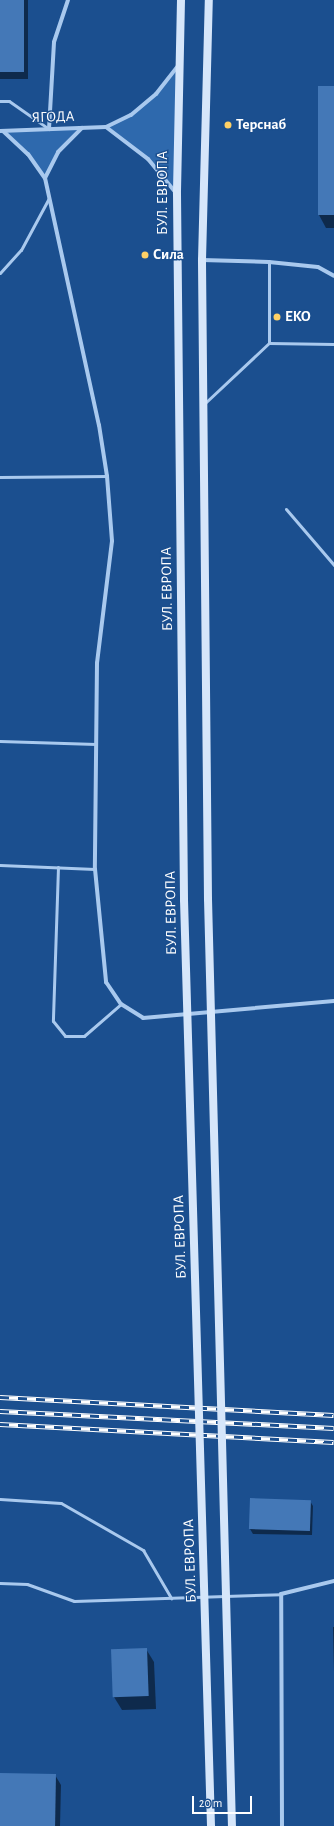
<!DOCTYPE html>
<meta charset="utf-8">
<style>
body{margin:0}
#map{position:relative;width:334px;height:1826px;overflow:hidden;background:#1b4f8f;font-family:"Alegreya Sans",sans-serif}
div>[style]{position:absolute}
.green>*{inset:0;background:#2e69ad}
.shadow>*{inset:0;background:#0007;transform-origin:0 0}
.building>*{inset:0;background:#4478b7;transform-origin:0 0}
.lane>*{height:3px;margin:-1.5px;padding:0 1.5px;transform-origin:1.5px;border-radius:1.5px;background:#a9c9ee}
.street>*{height:4px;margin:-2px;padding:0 2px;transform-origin:2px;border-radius:2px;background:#a9c9ee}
.secondary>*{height:8px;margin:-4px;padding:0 4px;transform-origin:4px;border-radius:4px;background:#d6e6fa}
.rail>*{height:4.5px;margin-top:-2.25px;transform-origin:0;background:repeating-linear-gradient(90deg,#1b4f8f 0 9px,#fff 0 18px);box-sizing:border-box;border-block:1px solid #fff}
.secondary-bridge>*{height:8px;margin:-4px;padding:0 4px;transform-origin:4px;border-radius:4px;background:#d6e6fa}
.dots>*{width:11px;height:11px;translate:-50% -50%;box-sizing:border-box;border:2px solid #1b4f8f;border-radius:50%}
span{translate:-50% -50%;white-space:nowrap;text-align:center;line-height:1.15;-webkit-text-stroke:3px #1b4f8f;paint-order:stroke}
.street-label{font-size:15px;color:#fff}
.poi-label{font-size:15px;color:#fff;font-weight:700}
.left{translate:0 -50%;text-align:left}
.scale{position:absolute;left:192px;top:1796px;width:60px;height:18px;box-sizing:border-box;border:2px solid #fff;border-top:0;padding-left:5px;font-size:12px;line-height:14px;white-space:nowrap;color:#fff;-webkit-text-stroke:3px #1b4f8f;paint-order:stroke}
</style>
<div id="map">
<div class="green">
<i style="clip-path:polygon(179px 64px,177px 194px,148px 159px,106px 127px,131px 115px,156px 94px)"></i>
<i style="clip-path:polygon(82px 128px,58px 152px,45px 178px,28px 154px,3px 131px)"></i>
</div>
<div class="shadow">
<i style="left:0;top:0;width:28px;height:79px"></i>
<i style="clip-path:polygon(334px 87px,334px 228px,326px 228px,319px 215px)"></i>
<i style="clip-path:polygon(310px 1501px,313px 1506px,312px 1535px,253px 1534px,250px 1529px)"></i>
<i style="clip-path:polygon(333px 1627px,334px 1627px,334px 1672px)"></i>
<i style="clip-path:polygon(146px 1649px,154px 1662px,156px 1709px,122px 1710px,114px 1697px)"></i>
<i style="clip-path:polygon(0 1774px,55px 1775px,61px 1785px,60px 1826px,0 1826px)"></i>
</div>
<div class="building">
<i style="left:0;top:0;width:24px;height:72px"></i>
<i style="left:318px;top:86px;width:16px;height:129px"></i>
<i style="left:250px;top:1498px;width:61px;height:31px;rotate:2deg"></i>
<i style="left:147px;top:1648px;width:48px;height:36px;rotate:88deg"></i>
<i style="left:0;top:1773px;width:56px;height:53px;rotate:1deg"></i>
</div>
<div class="lane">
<i style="left:0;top:101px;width:9px"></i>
<i style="left:9px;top:101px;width:49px;rotate:35deg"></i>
<i style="left:0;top:273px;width:31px;rotate:-48deg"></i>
<i style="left:21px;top:250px;width:59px;rotate:-61.7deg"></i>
<i style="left:269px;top:343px;width:65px;rotate:0.9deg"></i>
<i style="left:205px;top:403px;width:88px;rotate:-43.2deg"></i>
<i style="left:269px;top:343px;width:81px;rotate:-90deg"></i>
<i style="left:0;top:477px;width:107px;rotate:-0.5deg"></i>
<i style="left:286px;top:509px;width:74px;rotate:49.4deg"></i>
<i style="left:0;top:741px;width:96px;rotate:1.8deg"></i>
<i style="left:0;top:865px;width:95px;rotate:2.4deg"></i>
<i style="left:58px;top:867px;width:154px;rotate:91.9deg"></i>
<i style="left:53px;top:1021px;width:19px;rotate:51deg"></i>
<i style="left:65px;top:1036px;width:19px"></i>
<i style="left:84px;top:1036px;width:49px;rotate:-40.9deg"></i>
<i style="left:0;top:1499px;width:61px;rotate:3.8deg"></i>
<i style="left:61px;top:1503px;width:95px;rotate:29.8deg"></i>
<i style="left:143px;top:1550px;width:56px;rotate:59.7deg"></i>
<i style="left:0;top:1583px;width:27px;rotate:2deg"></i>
<i style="left:27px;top:1584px;width:50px;rotate:19.9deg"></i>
<i style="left:74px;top:1601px;width:207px;rotate:-1.9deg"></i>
</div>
<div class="street">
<i style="left:106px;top:127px;width:53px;rotate:37.3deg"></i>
<i style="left:148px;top:159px;width:45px;rotate:50.4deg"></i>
<i style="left:49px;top:129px;width:87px;rotate:-86.7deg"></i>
<i style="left:54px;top:42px;width:44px;rotate:-71.6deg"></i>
<i style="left:0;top:131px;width:106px;rotate:-2.2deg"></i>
<i style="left:106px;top:127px;width:28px;rotate:-26deg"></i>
<i style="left:131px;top:115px;width:33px;rotate:-40deg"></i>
<i style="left:156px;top:94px;width:36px;rotate:-52deg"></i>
<i style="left:3px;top:131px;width:34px;rotate:43deg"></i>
<i style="left:28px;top:154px;width:29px;rotate:55deg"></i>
<i style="left:45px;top:178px;width:253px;rotate:77.7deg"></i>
<i style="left:99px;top:425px;width:52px;rotate:81.1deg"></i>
<i style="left:107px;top:476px;width:65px;rotate:85.6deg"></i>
<i style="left:112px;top:541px;width:123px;rotate:97deg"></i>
<i style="left:97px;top:663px;width:206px;rotate:90.6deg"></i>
<i style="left:95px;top:869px;width:114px;rotate:84.4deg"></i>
<i style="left:106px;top:982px;width:27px;rotate:56deg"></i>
<i style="left:121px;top:1004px;width:26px;rotate:32deg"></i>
<i style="left:143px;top:1018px;width:192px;rotate:-5.1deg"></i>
<i style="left:45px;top:178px;width:29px;rotate:-63deg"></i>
<i style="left:58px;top:152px;width:34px;rotate:-45deg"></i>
<i style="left:202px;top:260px;width:67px;rotate:1.7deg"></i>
<i style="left:269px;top:262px;width:49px;rotate:5.8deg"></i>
<i style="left:318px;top:267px;width:18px;rotate:29deg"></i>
<i style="left:282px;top:1826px;width:232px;rotate:-90.2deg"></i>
<i style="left:281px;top:1594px;width:55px;rotate:-13.8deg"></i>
</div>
<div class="secondary">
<i style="left:181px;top:0;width:194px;rotate:91.2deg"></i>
<i style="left:177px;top:194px;width:706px;rotate:89.43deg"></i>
<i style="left:208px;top:899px;width:639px;rotate:-90.54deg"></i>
<i style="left:202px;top:260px;width:260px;rotate:-88.5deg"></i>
</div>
<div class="rail">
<i style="left:0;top:1397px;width:334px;rotate:3.1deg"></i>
<i style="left:0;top:1411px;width:334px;rotate:2.9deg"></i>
<i style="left:0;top:1424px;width:334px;rotate:3.1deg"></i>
</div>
<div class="secondary-bridge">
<i style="left:208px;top:899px;width:927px;rotate:88.52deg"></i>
<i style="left:184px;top:900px;width:926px;rotate:88.33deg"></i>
</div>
<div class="dots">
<i style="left:228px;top:125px;background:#ffd166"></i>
<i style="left:145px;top:255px;background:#ffd166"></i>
<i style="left:277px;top:317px;background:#ffd166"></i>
</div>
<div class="street-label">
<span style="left:53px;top:117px;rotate:-2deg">ЯГОДА</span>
<span style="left:163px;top:193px;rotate:-90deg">БУЛ. ЕВРОПА</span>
<span style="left:167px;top:589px;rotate:-91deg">БУЛ. ЕВРОПА</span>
<span style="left:171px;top:913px;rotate:-91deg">БУЛ. ЕВРОПА</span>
<span style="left:180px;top:1237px;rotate:-92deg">БУЛ. ЕВРОПА</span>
<span style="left:190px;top:1561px;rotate:-92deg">БУЛ. ЕВРОПА</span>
</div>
<div class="poi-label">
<span class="left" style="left:236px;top:125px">Терснаб</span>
<span class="left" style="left:153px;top:255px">Сила</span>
<span class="left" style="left:285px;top:317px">EKO</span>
</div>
<div class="scale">20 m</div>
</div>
